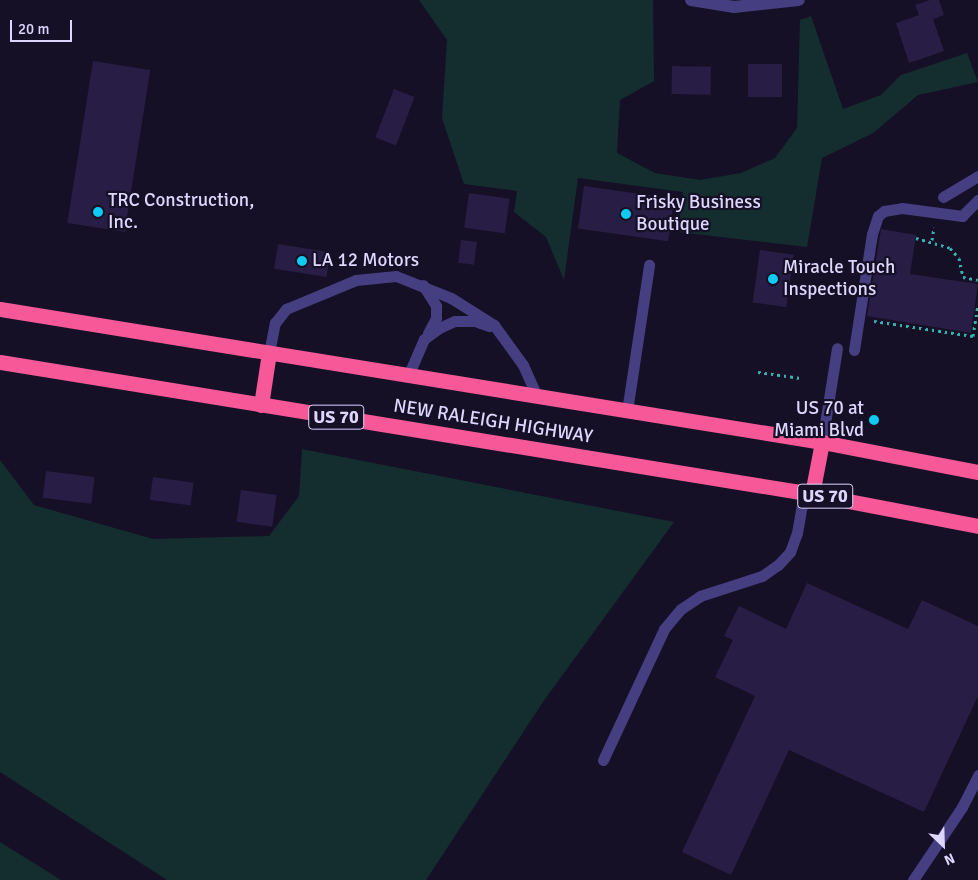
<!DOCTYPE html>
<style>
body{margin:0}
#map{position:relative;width:978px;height:880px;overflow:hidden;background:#151025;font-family:Signika,sans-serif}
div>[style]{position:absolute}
.green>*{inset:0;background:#142e2f}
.building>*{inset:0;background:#281d45;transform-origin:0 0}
.path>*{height:3px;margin-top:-1.5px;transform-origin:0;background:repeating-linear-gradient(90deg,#36b0b1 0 2.5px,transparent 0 6.5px)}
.lane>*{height:11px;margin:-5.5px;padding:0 5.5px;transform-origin:5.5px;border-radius:5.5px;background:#453e81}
.street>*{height:12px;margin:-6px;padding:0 6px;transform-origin:6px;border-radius:6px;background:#453e81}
.highway>*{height:15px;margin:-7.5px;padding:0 7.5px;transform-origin:7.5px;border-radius:7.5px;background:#f65898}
.dots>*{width:14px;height:14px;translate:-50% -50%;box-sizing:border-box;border:2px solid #151025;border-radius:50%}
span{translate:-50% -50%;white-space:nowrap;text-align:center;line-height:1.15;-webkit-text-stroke:4.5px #151025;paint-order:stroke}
.shield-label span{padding:1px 4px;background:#151025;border:1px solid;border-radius:4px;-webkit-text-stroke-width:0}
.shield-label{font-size:18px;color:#ddd6fd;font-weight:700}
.poi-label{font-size:19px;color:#ddd6fd}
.left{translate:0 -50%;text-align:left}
.right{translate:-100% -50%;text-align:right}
.street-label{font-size:19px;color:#ddd6fd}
.north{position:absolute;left:918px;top:820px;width:50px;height:50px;-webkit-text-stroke:4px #151025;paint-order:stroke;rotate:156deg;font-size:14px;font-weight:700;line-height:20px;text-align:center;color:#ddd6fd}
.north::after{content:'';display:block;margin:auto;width:18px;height:22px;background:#ddd6fd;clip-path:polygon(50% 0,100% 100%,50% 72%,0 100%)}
.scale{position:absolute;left:10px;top:20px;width:62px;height:22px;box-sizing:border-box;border:2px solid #ddd6fd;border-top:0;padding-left:6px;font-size:15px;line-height:18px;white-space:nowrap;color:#ddd6fd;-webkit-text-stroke:4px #151025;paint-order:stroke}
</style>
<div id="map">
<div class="green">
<i style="clip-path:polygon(419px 0,653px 0,654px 81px,620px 100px,617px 153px,655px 173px,700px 180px,741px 173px,775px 158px,797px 128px,800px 20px,811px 16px,843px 109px,881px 95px,901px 75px,967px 53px,978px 82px,918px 95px,873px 133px,822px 158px,807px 247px,678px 232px,683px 192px,578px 178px,564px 280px,546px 237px,514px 212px,517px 191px,464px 184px,442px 118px,447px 40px)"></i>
<i style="clip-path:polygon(0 410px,0 460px,34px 505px,153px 539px,269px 536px,299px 496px,302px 449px,674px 522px,545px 699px,426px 880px,167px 880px,0 772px)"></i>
<i style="clip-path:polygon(0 842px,61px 880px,0 880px)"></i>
</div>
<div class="building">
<i style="clip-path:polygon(930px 0,939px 0,944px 15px,933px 19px,944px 51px,909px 63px,896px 23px,919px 15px,915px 5px)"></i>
<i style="left:93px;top:61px;width:58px;height:164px;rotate:9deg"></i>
<i style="left:748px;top:64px;width:34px;height:33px"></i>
<i style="left:672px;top:66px;width:39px;height:28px;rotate:1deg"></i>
<i style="left:394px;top:89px;width:22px;height:52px;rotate:21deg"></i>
<i style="left:584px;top:186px;width:91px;height:43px;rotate:8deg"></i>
<i style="left:469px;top:193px;width:41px;height:35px;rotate:8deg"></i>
<i style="clip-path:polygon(881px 229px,916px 235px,910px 274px,978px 284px,971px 333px,867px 316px)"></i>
<i style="left:461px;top:240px;width:16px;height:23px;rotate:7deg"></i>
<i style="left:278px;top:244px;width:53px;height:25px;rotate:9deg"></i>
<i style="left:760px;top:250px;width:34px;height:53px;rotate:8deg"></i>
<i style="left:46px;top:471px;width:49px;height:27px;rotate:7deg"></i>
<i style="left:153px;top:477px;width:41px;height:23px;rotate:8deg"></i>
<i style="left:241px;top:490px;width:36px;height:32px;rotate:8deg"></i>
<i style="clip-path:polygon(807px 583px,908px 629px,922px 600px,978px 626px,978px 696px,924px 812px,789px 750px,731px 875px,682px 852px,755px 696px,715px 677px,733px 640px,724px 636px,739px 606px,786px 629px)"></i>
</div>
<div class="path">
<i style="left:916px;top:238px;width:35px;rotate:16deg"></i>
<i style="left:950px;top:248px;width:13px;rotate:48deg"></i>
<i style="left:959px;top:258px;width:19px;rotate:78deg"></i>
<i style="left:963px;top:277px;width:15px;rotate:11deg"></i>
<i style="left:932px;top:240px;width:13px;rotate:-81deg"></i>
<i style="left:874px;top:321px;width:100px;rotate:8.6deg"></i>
<i style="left:973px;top:336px;width:31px;rotate:-81deg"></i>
<i style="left:758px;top:372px;width:43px;rotate:7.9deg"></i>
</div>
<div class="lane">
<i style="left:943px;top:197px;width:41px;rotate:-31deg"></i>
<i style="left:423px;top:285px;width:25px;rotate:58deg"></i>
<i style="left:436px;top:306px;width:12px;rotate:90deg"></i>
<i style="left:436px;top:318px;width:17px;rotate:118deg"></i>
<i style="left:854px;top:350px;width:117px;rotate:-81.2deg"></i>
<i style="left:872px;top:234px;width:19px;rotate:-72deg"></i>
<i style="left:878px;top:216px;width:8px;rotate:-40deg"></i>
<i style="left:884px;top:211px;width:18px;rotate:-9deg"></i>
<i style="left:902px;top:208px;width:61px;rotate:7.6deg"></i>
<i style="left:962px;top:216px;width:23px;rotate:-45deg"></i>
<i style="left:269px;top:353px;width:31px;rotate:-79deg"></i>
<i style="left:275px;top:323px;width:18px;rotate:-52deg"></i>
<i style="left:286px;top:309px;width:76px;rotate:-22.5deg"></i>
<i style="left:356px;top:280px;width:40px;rotate:-5.7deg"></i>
<i style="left:396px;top:276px;width:59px;rotate:21.8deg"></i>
<i style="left:451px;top:298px;width:51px;rotate:32.1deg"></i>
<i style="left:494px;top:325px;width:49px;rotate:54.1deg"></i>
<i style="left:523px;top:365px;width:35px;rotate:66deg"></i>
<i style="left:408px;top:376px;width:40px;rotate:-66.6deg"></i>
<i style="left:424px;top:339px;width:19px;rotate:-36deg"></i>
<i style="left:439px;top:328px;width:17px;rotate:-24deg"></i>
<i style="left:455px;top:321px;width:20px"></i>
<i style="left:475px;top:321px;width:15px;rotate:20deg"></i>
<i style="left:627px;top:411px;width:148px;rotate:-81.4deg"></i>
<i style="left:822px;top:442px;width:95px;rotate:-80.9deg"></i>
<i style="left:603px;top:760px;width:145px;rotate:-65deg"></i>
<i style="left:664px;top:629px;width:26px;rotate:-50deg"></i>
<i style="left:681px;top:609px;width:23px;rotate:-34deg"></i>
<i style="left:700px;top:596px;width:65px;rotate:-17.9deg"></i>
<i style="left:762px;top:576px;width:19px;rotate:-35deg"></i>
<i style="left:778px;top:565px;width:18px;rotate:-47deg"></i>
<i style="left:790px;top:552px;width:20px;rotate:-70deg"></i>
<i style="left:797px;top:533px;width:41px;rotate:-80.1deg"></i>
<i style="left:913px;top:880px;width:88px;rotate:-56.1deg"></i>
<i style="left:962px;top:807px;width:36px;rotate:-63deg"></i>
</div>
<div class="street">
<i style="left:691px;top:0;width:44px;rotate:9.2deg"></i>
<i style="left:734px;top:7px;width:65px;rotate:-6.1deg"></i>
</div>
<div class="highway">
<i style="left:0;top:309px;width:833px;rotate:9.19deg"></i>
<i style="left:822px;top:442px;width:159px;rotate:10.9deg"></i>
<i style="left:0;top:362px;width:823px;rotate:9.23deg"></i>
<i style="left:812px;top:494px;width:169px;rotate:10.9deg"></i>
<i style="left:261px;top:405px;width:53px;rotate:-81.3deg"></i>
<i style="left:812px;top:494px;width:53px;rotate:-79.1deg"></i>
</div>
<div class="dots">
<i style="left:98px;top:212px;background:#0dcbf3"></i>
<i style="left:626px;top:214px;background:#0dcbf3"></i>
<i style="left:302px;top:261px;background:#0dcbf3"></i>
<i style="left:773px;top:279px;background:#0dcbf3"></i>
<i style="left:874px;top:420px;background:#0dcbf3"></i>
</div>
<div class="shield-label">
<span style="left:336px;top:417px">US 70</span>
<span style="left:825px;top:496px">US 70</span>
</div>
<div class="poi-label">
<span class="left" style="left:108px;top:212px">TRC Construction,<br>Inc.</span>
<span class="left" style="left:636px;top:214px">Frisky Business<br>Boutique</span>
<span class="left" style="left:312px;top:261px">LA 12 Motors</span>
<span class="left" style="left:783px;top:279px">Miracle Touch<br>Inspections</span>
<span class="right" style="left:864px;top:420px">US 70 at<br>Miami Blvd</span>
</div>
<div class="street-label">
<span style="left:493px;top:422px;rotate:9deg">NEW RALEIGH HIGHWAY</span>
</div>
<div class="north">N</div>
<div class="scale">20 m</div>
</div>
